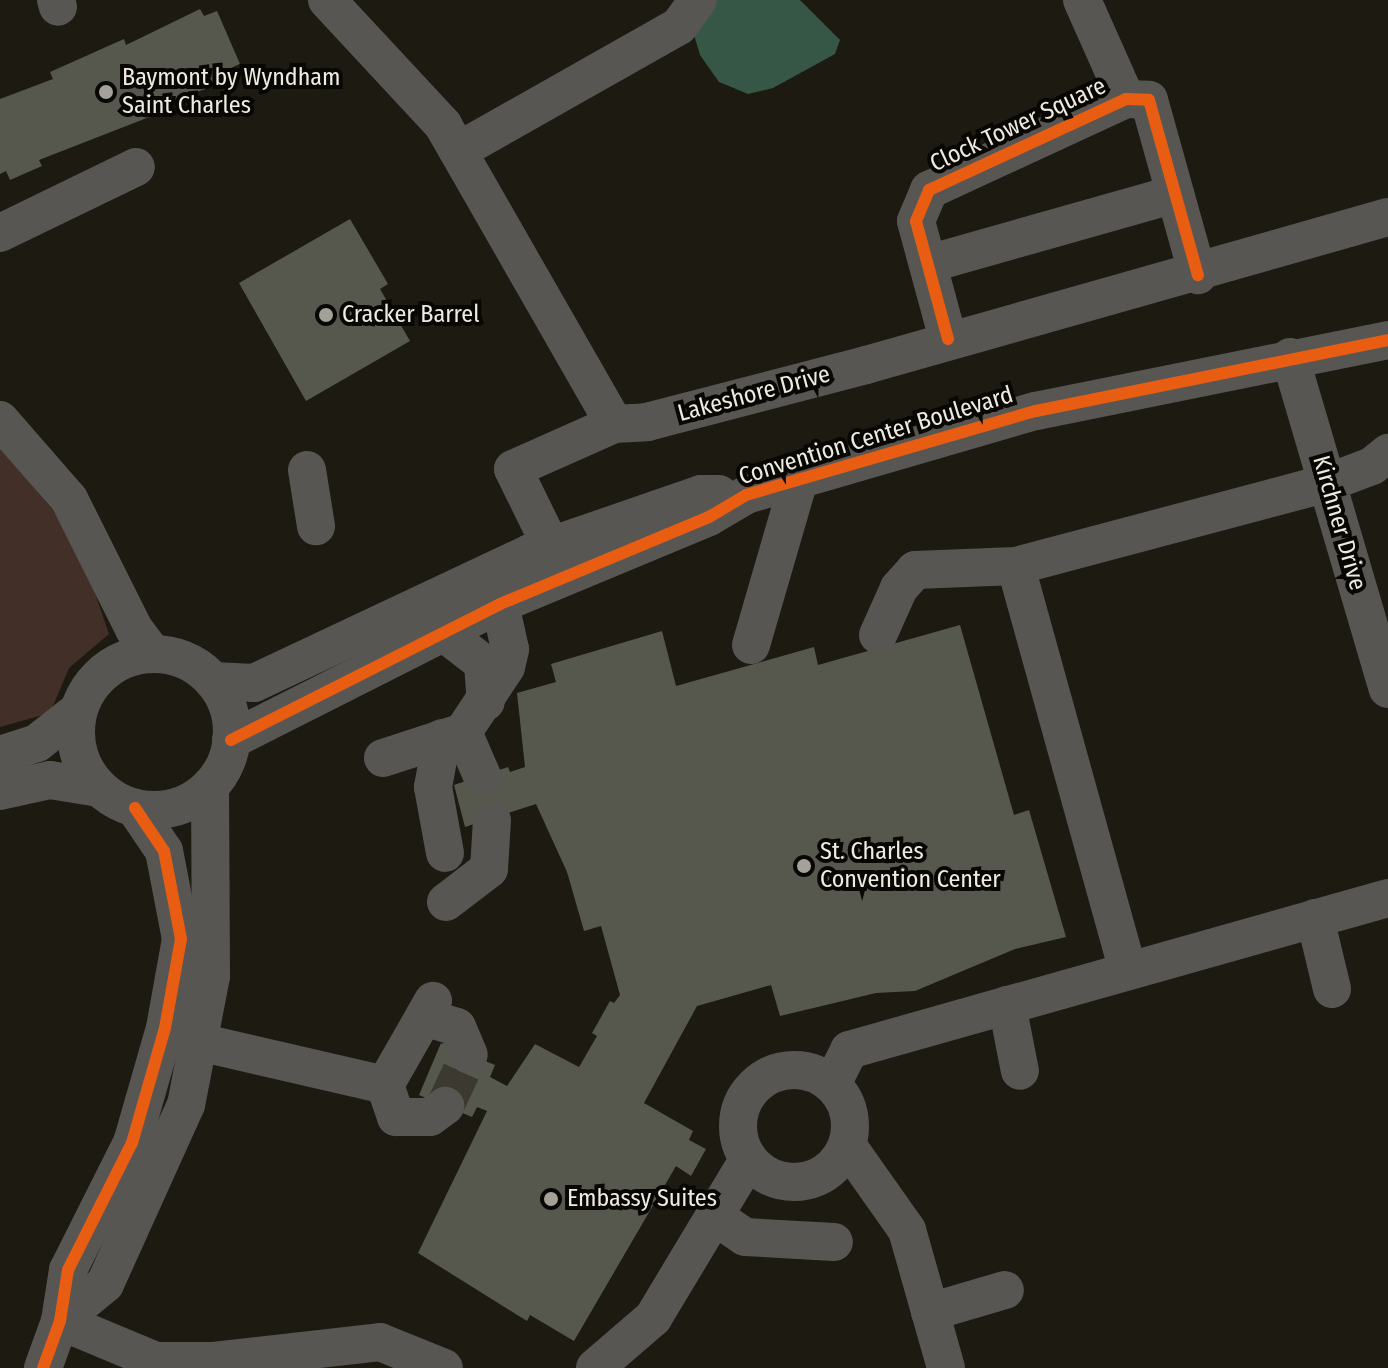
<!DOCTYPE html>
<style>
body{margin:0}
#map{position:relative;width:1388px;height:1368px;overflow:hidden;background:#1c1a11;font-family:"Fira Sans Condensed",sans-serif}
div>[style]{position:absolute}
.green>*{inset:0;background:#422f28}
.water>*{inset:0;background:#365746}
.building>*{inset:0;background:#56584e}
.minor-tunnel>*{height:38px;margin-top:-19px;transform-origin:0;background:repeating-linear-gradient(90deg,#3c3a30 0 38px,transparent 0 57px)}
.minor>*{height:38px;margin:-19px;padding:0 19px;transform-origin:19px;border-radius:19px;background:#585653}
.minor>.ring{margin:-19px;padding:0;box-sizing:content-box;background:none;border:38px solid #585653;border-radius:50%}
.cycleway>*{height:12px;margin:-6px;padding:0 6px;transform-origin:6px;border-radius:6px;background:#e95d12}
.dots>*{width:22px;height:22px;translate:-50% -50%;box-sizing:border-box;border:4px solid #080703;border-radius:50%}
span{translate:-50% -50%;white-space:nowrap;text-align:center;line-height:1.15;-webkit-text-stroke:8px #080703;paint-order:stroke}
.poi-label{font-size:24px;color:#eeece1}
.left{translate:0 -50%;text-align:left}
.street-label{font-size:24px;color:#eeece1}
</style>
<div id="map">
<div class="green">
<i style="clip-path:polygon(0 447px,66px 526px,86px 566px,109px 634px,69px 668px,50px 713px,0 727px)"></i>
</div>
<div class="water">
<i style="clip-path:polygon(715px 0,800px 0,840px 40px,835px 54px,773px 88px,748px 94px,719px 82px,700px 55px,692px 28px)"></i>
</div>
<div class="building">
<i style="clip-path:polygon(200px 9px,204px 16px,217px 11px,240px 64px,224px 71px,228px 81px,154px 107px,157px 114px,39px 160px,42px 166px,10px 180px,6px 171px,0 174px,0 99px,53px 79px,50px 72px,124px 39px,126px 45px)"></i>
<i style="clip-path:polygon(350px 219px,388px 284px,380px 289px,410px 341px,306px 401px,239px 283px)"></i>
<i style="clip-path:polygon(960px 625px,1014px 815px,1029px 810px,1066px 937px,1015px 949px,915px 991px,876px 993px,780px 1016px,771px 985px,697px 1006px,644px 1103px,693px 1131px,689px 1140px,706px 1149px,691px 1176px,676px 1166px,574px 1341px,530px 1315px,527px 1321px,418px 1253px,487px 1111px,477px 1107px,472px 1117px,419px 1095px,441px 1043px,495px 1065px,490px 1077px,507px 1086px,535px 1044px,579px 1067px,597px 1036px,592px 1033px,610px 1001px,614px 1003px,620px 995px,601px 926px,584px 931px,567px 872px,536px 804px,465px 827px,454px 785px,508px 767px,510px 772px,525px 767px,517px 693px,556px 682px,551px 664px,662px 631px,676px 686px,814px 647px,818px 665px)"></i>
</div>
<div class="minor-tunnel">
<i style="left:445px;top:1106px;width:56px;rotate:-64.8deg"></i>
</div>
<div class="minor">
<i style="left:56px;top:0;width:7px;rotate:74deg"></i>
<i style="left:327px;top:0;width:171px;rotate:47.1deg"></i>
<i style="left:443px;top:125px;width:344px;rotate:60.2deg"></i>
<i style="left:1082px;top:0;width:108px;rotate:66deg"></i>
<i style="left:458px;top:151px;width:254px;rotate:-29.5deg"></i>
<i style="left:679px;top:26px;width:32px;rotate:-54deg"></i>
<i style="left:0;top:233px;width:151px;rotate:-25.9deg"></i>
<i style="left:928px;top:264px;width:257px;rotate:-15.8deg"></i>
<i style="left:948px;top:339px;width:122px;rotate:-105.2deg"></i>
<i style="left:916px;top:221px;width:34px;rotate:-67deg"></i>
<i style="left:929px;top:190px;width:217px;rotate:-24.8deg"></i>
<i style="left:1126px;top:99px;width:23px;rotate:2deg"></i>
<i style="left:1149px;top:100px;width:182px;rotate:74.4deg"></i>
<i style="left:1290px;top:357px;width:346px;rotate:73.6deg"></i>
<i style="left:0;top:420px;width:105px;rotate:48.9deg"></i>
<i style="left:69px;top:499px;width:145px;rotate:63.4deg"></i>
<i style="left:134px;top:629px;width:31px;rotate:53deg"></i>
<i style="left:307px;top:470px;width:57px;rotate:80.9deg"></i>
<i style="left:565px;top:575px;width:118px;rotate:-116.1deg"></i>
<i style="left:513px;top:469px;width:111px;rotate:-24deg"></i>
<i style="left:614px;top:424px;width:33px;rotate:-3deg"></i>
<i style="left:647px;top:422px;width:226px;rotate:-14.6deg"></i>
<i style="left:866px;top:365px;width:543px;rotate:-15.83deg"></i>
<i style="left:444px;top:633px;width:49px;rotate:37.6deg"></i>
<i style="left:483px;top:663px;width:39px;rotate:86deg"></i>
<i style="left:878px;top:635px;width:51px;rotate:-65.9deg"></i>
<i style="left:899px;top:588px;width:24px;rotate:-48deg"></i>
<i style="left:915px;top:570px;width:101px;rotate:-2.3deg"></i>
<i style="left:751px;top:645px;width:172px;rotate:-73.8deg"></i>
<i class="ring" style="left:76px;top:654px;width:118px;height:118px"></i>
<i style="left:213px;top:681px;width:41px;rotate:2.8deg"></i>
<i style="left:254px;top:683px;width:305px;rotate:-25.2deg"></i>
<i style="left:530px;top:553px;width:181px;rotate:-19deg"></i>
<i style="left:701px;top:494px;width:18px"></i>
<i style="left:463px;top:732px;width:48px;rotate:66.6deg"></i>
<i style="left:442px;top:738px;width:50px;rotate:100.4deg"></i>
<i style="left:433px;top:787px;width:67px;rotate:79.7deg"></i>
<i style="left:231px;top:740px;width:301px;rotate:-26.8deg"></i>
<i style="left:500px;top:604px;width:226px;rotate:-22.6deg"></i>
<i style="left:709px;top:517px;width:43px;rotate:-30.7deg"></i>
<i style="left:746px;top:495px;width:302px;rotate:-16.2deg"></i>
<i style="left:1036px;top:411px;width:359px;rotate:-11.4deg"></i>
<i style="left:0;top:755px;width:39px;rotate:-18deg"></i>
<i style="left:37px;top:743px;width:53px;rotate:-38.2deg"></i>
<i style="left:383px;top:758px;width:84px;rotate:-18deg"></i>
<i style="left:463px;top:732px;width:78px;rotate:-56.5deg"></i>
<i style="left:506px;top:667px;width:18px;rotate:-77deg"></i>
<i style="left:510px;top:649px;width:46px;rotate:-102.5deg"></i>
<i style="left:0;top:791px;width:51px;rotate:-12.4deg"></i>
<i style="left:50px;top:780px;width:50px;rotate:9.3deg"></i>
<i style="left:446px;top:902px;width:54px;rotate:-37.5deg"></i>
<i style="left:489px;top:869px;width:49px;rotate:-86.5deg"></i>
<i style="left:1315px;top:918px;width:73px;rotate:76.5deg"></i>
<i style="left:1128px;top:971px;width:420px;rotate:-105.5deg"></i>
<i style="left:1016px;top:566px;width:322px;rotate:-14.9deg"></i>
<i style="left:1327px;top:483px;width:48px;rotate:-20.7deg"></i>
<i style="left:1372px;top:466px;width:21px;rotate:-39deg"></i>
<i style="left:1007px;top:1005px;width:67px;rotate:78.9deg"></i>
<i style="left:424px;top:1017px;width:34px;rotate:17deg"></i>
<i style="left:457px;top:1027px;width:30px;rotate:67deg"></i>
<i style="left:199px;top:1042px;width:191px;rotate:13deg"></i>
<i style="left:385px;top:1085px;width:34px;rotate:71deg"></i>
<i style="left:396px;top:1117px;width:34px"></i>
<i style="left:430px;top:1117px;width:19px;rotate:-36deg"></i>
<i class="ring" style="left:738px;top:1070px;width:74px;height:74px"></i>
<i style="left:832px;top:1084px;width:38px;rotate:-63deg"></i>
<i style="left:849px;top:1050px;width:560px;rotate:-15.75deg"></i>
<i style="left:385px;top:1085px;width:97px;rotate:-60.3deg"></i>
<i style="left:847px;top:1145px;width:104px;rotate:54.8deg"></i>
<i style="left:907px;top:1230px;width:143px;rotate:74.2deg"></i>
<i style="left:714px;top:1216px;width:37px;rotate:34deg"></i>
<i style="left:745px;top:1237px;width:89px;rotate:3.2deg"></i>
<i style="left:930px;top:1312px;width:78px;rotate:-16.3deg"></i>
<i style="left:60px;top:1321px;width:58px;rotate:-39.4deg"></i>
<i style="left:105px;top:1284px;width:196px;rotate:-65.7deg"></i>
<i style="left:186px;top:1105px;width:131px;rotate:-79deg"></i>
<i style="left:211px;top:976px;width:190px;rotate:-90.3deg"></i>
<i style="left:60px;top:1321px;width:104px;rotate:22.6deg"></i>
<i style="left:156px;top:1361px;width:58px"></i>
<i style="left:214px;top:1361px;width:167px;rotate:-6.5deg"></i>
<i style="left:380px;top:1342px;width:69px;rotate:22.1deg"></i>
<i style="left:43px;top:1368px;width:50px;rotate:-70.1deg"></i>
<i style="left:60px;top:1321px;width:52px;rotate:-81.1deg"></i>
<i style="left:68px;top:1270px;width:142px;rotate:-63.3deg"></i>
<i style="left:132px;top:1143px;width:120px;rotate:-74deg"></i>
<i style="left:165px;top:1028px;width:90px;rotate:-79.8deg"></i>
<i style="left:181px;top:939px;width:90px;rotate:-100.9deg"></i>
<i style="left:164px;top:851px;width:52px;rotate:-124deg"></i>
<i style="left:595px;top:1368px;width:77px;rotate:-40.8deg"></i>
<i style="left:653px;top:1318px;width:184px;rotate:-59deg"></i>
</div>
<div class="cycleway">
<i style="left:948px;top:339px;width:122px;rotate:-105.2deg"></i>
<i style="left:916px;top:221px;width:34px;rotate:-67deg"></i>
<i style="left:929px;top:190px;width:217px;rotate:-24.8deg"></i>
<i style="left:1126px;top:99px;width:23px;rotate:2deg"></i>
<i style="left:1149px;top:100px;width:182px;rotate:74.4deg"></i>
<i style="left:231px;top:740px;width:301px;rotate:-26.8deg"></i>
<i style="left:500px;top:604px;width:226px;rotate:-22.6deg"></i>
<i style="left:709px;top:517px;width:43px;rotate:-30.7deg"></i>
<i style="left:746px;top:495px;width:302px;rotate:-16.2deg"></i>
<i style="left:1036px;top:411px;width:359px;rotate:-11.4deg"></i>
<i style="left:43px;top:1368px;width:50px;rotate:-70.1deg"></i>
<i style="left:60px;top:1321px;width:52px;rotate:-81.1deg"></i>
<i style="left:68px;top:1270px;width:142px;rotate:-63.3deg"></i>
<i style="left:132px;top:1143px;width:120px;rotate:-74deg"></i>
<i style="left:165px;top:1028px;width:90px;rotate:-79.8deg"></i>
<i style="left:181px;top:939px;width:90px;rotate:-100.9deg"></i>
<i style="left:164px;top:851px;width:52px;rotate:-124deg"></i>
</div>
<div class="dots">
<i style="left:106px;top:92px;background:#a4a298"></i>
<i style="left:326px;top:315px;background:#a4a298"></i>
<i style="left:804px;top:866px;background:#a4a298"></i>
<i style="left:551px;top:1199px;background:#a4a298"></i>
</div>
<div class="poi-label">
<span class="left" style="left:122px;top:92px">Baymont by Wyndham<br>Saint Charles</span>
<span class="left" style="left:342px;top:315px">Cracker Barrel</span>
<span class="left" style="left:820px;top:866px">St. Charles<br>Convention Center</span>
<span class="left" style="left:567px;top:1199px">Embassy Suites</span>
</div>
<div class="street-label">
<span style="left:1018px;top:125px;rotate:-25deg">Clock Tower Square</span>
<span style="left:754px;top:394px;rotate:-15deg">Lakeshore Drive</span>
<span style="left:876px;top:436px;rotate:-17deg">Convention Center Boulevard</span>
<span style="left:1339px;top:523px;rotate:74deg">Kirchner Drive</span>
</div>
</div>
